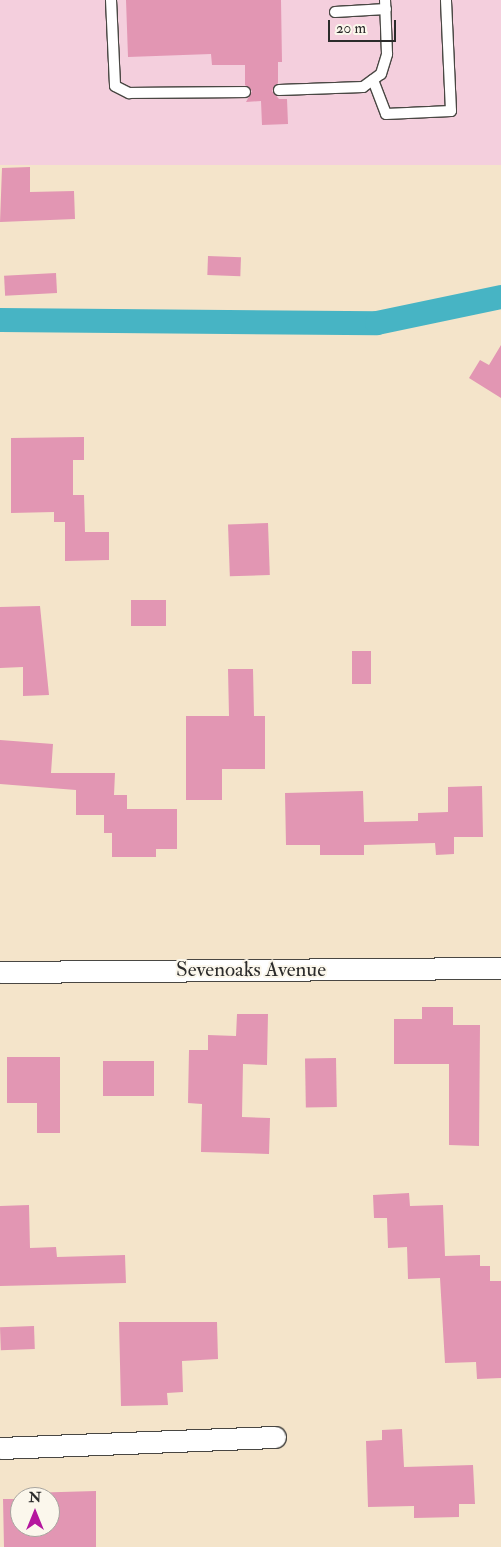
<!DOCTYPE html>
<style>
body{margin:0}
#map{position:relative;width:501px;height:1547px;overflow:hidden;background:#f4e4ca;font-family:"IM FELL Double Pica",serif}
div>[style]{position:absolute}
.built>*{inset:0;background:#f4cfdd;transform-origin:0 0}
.canal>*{height:24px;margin:-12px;padding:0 12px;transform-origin:12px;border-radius:12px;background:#47b4c4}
.building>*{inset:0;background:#e296b3;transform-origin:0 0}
.roads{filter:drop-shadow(1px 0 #494743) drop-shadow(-1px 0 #494743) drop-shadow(0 1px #494743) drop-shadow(0 -1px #494743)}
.lane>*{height:10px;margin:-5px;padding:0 5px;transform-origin:5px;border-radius:5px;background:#fff}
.street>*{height:21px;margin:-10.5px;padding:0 10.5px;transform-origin:10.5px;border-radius:10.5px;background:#fff}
span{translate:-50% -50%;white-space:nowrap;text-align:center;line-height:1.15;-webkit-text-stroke:4px #fbf7ec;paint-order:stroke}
.street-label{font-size:21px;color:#2b2b2b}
.north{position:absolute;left:10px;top:1487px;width:50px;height:50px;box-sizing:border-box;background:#fbf7ec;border:1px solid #a8a59f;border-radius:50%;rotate:0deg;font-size:14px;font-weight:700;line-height:20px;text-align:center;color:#2b2b2b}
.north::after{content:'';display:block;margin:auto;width:18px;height:22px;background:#b5179e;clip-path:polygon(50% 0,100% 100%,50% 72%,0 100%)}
.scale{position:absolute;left:328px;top:20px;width:68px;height:22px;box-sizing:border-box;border:2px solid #2b2b2b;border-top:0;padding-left:6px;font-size:15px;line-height:18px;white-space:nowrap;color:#2b2b2b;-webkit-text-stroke:4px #fbf7ec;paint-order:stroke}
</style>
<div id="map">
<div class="built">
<i style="left:0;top:0;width:501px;height:165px"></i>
</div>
<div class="canal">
<i style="left:0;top:320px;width:377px;rotate:0.5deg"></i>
<i style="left:377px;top:323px;width:127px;rotate:-11.8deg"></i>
</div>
<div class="building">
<i style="clip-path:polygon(126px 0,281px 0,282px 62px,278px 62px,278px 83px,272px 91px,279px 99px,287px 99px,288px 124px,262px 125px,261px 101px,246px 102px,252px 91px,245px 85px,245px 65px,212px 65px,211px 54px,128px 57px)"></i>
<i style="clip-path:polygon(30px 167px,30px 192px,74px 191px,75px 219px,0 222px,2px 168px)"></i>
<i style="left:208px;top:256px;width:33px;height:19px;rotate:2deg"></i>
<i style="left:56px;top:273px;width:20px;height:52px;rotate:87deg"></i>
<i style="clip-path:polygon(501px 345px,501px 398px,469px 378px,480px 360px,489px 365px)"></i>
<i style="clip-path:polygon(84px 437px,84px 460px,73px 460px,73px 495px,84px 495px,85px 532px,109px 532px,109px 560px,65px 561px,65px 522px,54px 522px,54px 512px,11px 513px,11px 438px)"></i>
<i style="left:268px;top:523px;width:52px;height:40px;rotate:88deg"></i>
<i style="left:166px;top:600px;width:26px;height:35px;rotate:90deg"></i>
<i style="clip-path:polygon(40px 606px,49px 695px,23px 696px,23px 667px,0 668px,0 607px)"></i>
<i style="left:352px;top:651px;width:19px;height:33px"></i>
<i style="clip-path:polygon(228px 669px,253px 669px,254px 716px,265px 716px,265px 769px,222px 769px,222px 800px,186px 800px,186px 716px,229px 716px)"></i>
<i style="clip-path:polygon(0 740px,53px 744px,51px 773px,115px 773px,114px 795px,127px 795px,127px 809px,177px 809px,177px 849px,156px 849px,156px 857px,112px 857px,112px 833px,104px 833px,104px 815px,76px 815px,76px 790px,0 784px)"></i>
<i style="clip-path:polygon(482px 786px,483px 837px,454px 837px,454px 854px,436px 855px,435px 843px,364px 845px,364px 855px,320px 855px,320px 845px,286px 845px,285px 793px,363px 791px,364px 822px,418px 821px,418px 813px,448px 812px,448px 787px)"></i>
<i style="clip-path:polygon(422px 1007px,453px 1007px,453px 1025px,480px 1025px,479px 1146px,449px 1145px,449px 1064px,394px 1064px,394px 1019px,422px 1019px)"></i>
<i style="clip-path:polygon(237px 1014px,268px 1014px,267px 1065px,243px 1064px,242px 1117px,270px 1118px,269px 1154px,201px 1152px,202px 1104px,188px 1103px,189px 1050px,208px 1050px,208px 1035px,236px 1036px)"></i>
<i style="clip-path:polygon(7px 1057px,60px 1057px,60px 1133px,37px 1133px,37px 1103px,7px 1103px)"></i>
<i style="left:336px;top:1058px;width:49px;height:31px;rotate:89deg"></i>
<i style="left:103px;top:1061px;width:51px;height:35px"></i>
<i style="clip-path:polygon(409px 1193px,410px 1206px,443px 1205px,445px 1256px,480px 1255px,480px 1266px,490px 1266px,490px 1281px,501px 1281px,501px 1378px,477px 1379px,476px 1362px,445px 1363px,440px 1278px,408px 1279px,407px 1247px,388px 1248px,387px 1218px,374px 1218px,373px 1195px)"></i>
<i style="clip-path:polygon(29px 1205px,30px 1248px,56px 1247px,57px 1257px,125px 1255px,126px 1283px,0 1286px,0 1206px)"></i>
<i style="clip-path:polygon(119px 1322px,217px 1322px,218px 1359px,182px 1361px,183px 1392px,167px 1393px,168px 1405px,121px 1406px)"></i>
<i style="left:34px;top:1326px;width:23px;height:34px;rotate:88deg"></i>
<i style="clip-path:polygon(402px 1429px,404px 1467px,473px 1465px,475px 1504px,459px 1504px,459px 1517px,414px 1518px,414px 1506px,368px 1507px,366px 1441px,382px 1440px,382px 1430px)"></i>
<i style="clip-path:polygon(96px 1491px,96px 1547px,4px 1547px,3px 1499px,20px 1499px,20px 1527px,50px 1527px,50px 1497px,26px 1497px,26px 1493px)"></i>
</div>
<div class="roads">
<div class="lane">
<i style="left:111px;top:0;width:86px;rotate:87.3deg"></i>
<i style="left:115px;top:86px;width:16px;rotate:27deg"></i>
<i style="left:129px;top:93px;width:116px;rotate:-0.5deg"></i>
<i style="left:335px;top:12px;width:51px;rotate:-3.4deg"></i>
<i style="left:373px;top:80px;width:36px;rotate:69deg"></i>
<i style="left:386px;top:114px;width:65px;rotate:-2.6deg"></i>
<i style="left:451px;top:111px;width:111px;rotate:-92.6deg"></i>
<i style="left:279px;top:90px;width:84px;rotate:-2deg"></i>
<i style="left:363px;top:87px;width:22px;rotate:-36deg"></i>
<i style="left:381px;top:74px;width:21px;rotate:-73deg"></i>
<i style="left:387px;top:54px;width:54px;rotate:-92.1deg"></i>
</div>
<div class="street">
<i style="left:0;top:972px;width:501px;rotate:-0.46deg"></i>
<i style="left:0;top:1448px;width:275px;rotate:-2.3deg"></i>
</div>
</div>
<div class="street-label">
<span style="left:251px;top:970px">Sevenoaks Avenue</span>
</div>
<div class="north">N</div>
<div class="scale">20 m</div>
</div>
